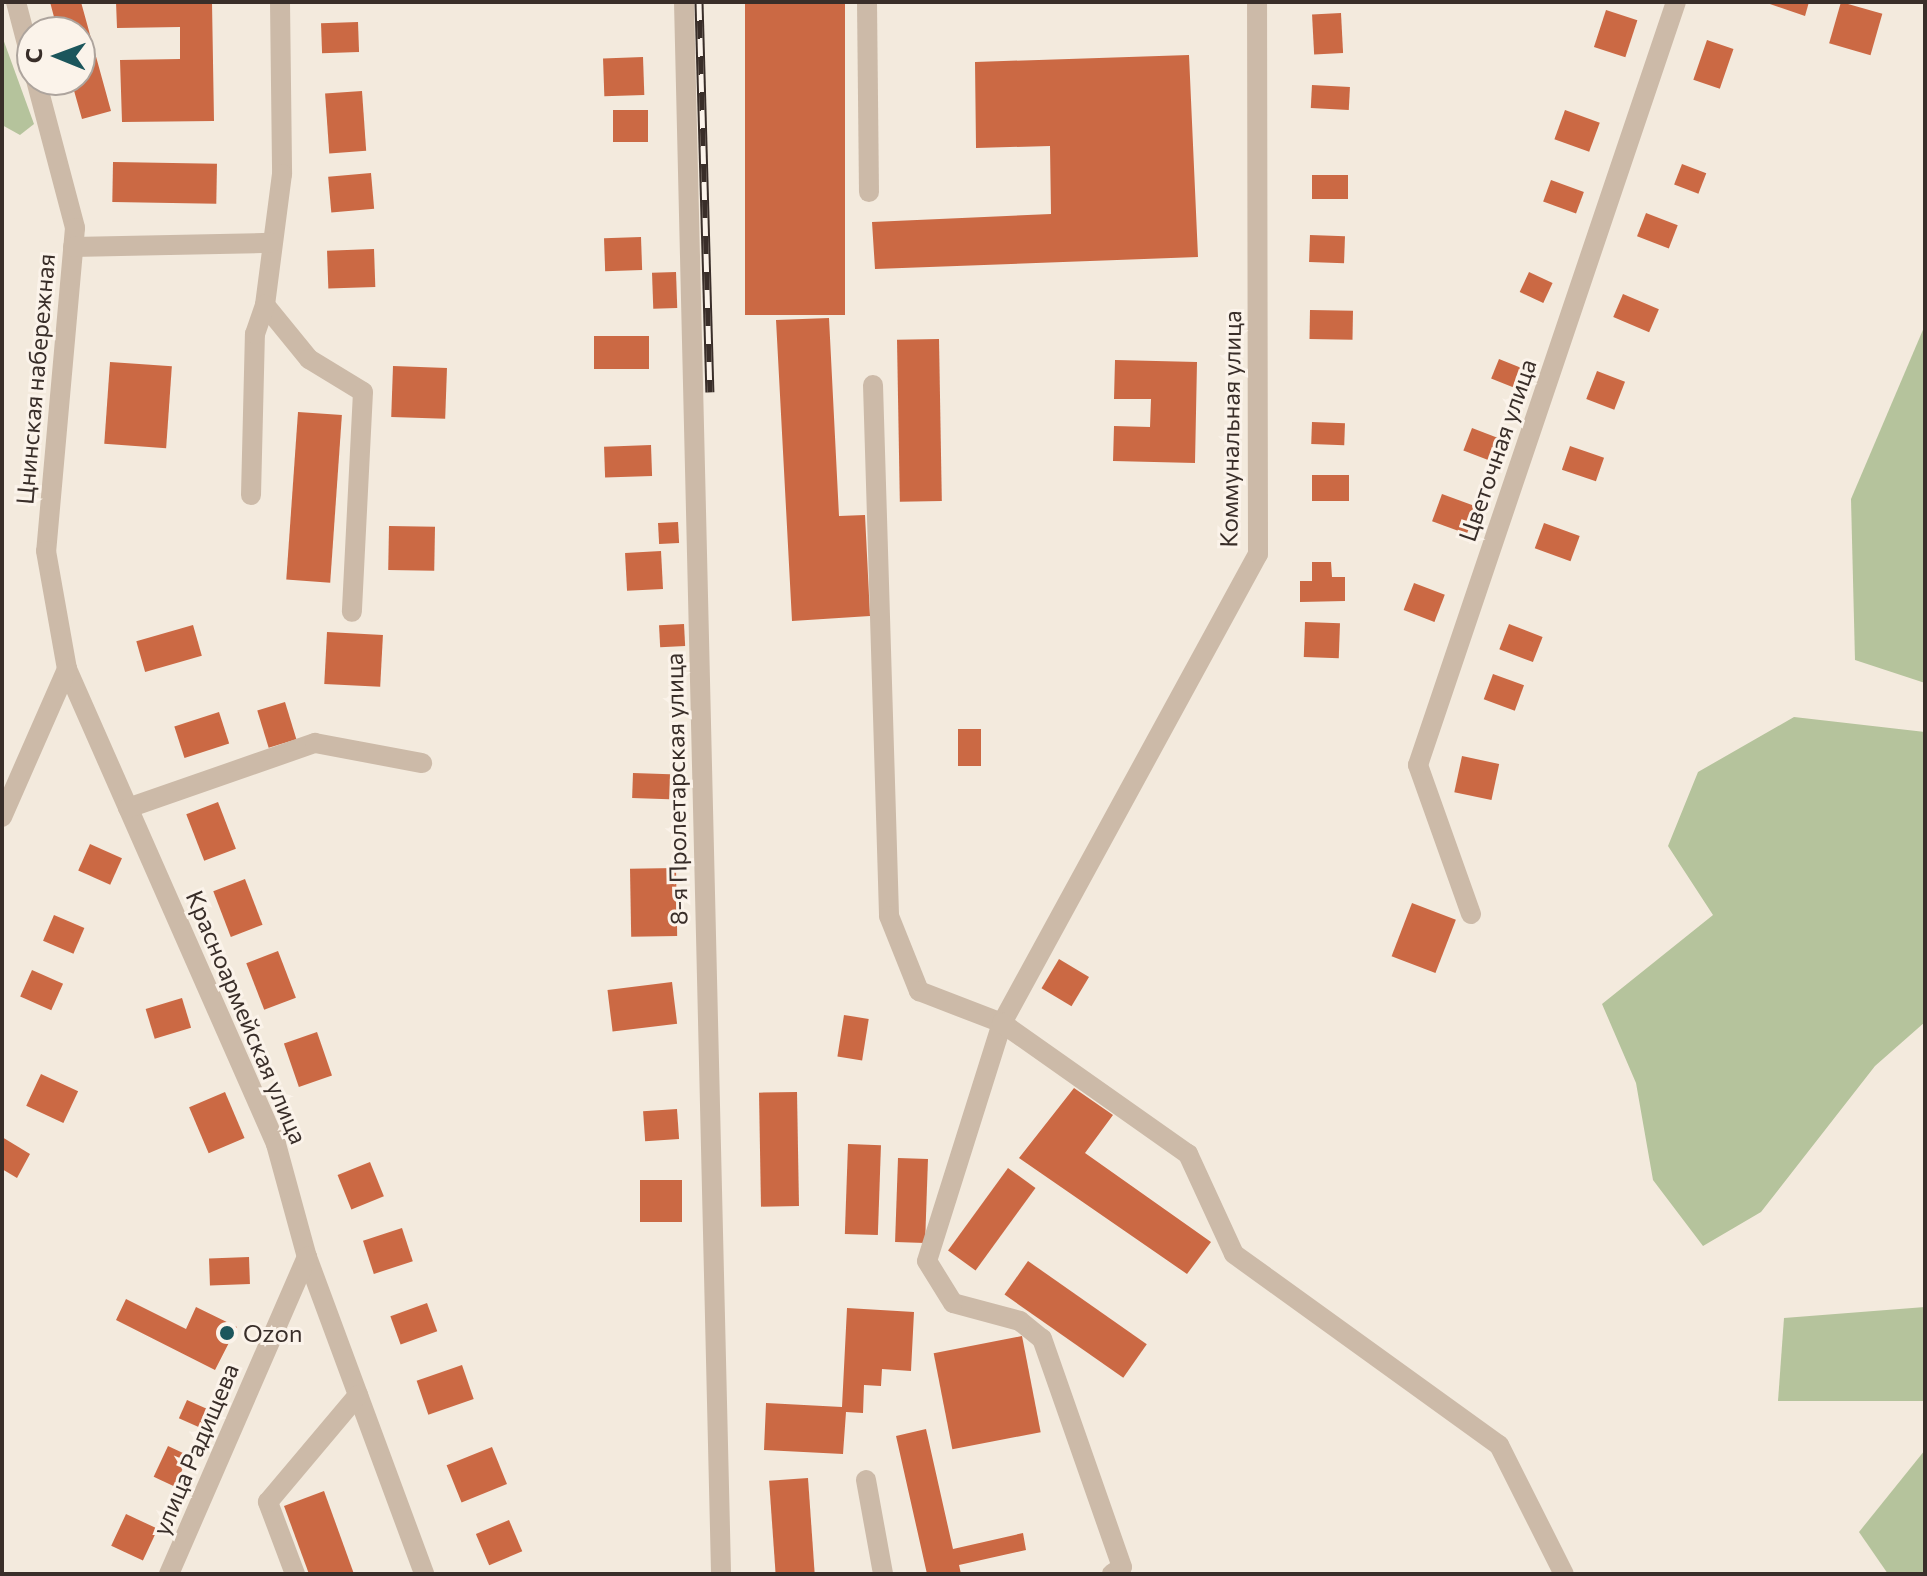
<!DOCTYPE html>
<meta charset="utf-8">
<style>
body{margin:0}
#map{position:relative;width:1927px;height:1576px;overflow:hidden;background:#f3eadd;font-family:Commissioner,sans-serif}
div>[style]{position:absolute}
.green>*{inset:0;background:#b5c39c}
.building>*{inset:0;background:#cb6944;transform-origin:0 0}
.minor>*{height:20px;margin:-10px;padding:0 10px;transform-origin:10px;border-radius:10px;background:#ccbaa8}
.rail>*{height:9px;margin-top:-4.5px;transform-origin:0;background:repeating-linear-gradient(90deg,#fbf3ea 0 18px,#392e29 0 36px);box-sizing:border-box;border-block:2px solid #392e29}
.dots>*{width:22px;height:22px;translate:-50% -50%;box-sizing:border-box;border:4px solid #fbf3ea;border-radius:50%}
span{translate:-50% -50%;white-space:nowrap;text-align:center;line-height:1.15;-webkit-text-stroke:6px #fbf3ea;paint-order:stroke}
.street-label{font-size:24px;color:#392e29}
.poi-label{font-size:24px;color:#392e29}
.left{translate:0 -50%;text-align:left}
.frame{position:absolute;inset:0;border:4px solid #392e29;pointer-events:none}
.north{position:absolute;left:16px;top:16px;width:80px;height:80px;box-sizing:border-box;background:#fbf3ea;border:2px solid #ada49d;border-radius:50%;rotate:271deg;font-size:22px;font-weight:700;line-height:32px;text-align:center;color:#392e29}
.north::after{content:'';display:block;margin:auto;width:28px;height:36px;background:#1c565c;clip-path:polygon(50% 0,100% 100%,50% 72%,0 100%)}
</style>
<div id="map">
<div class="green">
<i style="clip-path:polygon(2px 36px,34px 124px,20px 135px,2px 125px)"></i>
<i style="clip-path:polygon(1925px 325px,1925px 683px,1855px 660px,1851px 499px)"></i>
<i style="clip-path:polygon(1794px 717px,1925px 732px,1925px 1022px,1875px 1066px,1761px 1212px,1703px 1246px,1653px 1180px,1636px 1083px,1602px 1004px,1713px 915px,1668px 846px,1698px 772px)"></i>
<i style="clip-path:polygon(1925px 1307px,1925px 1401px,1778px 1401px,1784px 1318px)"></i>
<i style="clip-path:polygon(1925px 1450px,1925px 1574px,1888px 1574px,1859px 1532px)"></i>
</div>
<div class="building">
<i style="clip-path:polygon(50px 2px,81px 2px,111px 111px,82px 119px,71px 80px,80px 80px,80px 32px,58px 32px)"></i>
<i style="clip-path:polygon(116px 2px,212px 2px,214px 121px,122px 122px,120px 60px,180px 59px,180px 27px,117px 28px)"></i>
<i style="left:745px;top:2px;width:100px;height:313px"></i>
<i style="clip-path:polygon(1764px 2px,1809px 2px,1805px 16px)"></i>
<i style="left:1841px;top:2px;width:43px;height:43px;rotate:16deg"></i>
<i style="left:1606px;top:10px;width:33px;height:39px;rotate:18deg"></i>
<i style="left:1341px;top:13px;width:40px;height:29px;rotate:87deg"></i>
<i style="left:358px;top:22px;width:30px;height:37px;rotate:88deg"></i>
<i style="left:1707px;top:40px;width:28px;height:42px;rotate:19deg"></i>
<i style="clip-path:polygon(1189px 55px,1198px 257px,875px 269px,872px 222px,1051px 214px,1050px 146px,976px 148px,975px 62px)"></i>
<i style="left:643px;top:57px;width:38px;height:40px;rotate:88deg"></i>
<i style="left:1312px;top:85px;width:38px;height:23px;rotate:3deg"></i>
<i style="left:362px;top:91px;width:60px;height:37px;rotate:86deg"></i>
<i style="left:648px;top:110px;width:32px;height:35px;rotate:90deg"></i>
<i style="left:1565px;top:110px;width:37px;height:31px;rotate:20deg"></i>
<i style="left:113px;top:162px;width:104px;height:40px;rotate:1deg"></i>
<i style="left:1682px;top:164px;width:26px;height:22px;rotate:21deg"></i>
<i style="left:371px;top:173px;width:36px;height:43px;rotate:85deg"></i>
<i style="left:1312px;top:175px;width:36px;height:24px"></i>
<i style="left:1551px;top:180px;width:35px;height:23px;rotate:20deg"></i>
<i style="left:1646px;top:213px;width:34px;height:25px;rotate:21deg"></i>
<i style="left:1310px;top:235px;width:35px;height:27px;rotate:2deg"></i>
<i style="left:641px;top:237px;width:33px;height:37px;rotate:88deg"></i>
<i style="left:374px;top:249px;width:38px;height:47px;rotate:88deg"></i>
<i style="left:676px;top:272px;width:36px;height:24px;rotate:88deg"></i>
<i style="left:1529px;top:272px;width:26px;height:22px;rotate:25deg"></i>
<i style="left:1623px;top:294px;width:39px;height:25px;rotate:23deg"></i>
<i style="left:1310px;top:310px;width:43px;height:29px;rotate:1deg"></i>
<i style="clip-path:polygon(829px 318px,839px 516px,865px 515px,870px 616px,792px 621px,776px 320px)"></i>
<i style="left:649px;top:336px;width:33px;height:55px;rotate:90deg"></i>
<i style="left:939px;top:339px;width:162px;height:42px;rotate:89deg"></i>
<i style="left:1499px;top:359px;width:27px;height:21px;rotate:22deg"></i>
<i style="clip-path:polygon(1115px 360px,1197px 362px,1195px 463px,1113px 461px,1114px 426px,1150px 427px,1151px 399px,1114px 399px)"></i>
<i style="left:110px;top:362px;width:62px;height:82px;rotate:4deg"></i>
<i style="left:393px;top:366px;width:54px;height:51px;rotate:2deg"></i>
<i style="left:1597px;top:371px;width:30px;height:30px;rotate:21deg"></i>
<i style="left:298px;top:412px;width:44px;height:168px;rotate:4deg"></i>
<i style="left:1312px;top:422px;width:33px;height:22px;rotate:2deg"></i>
<i style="left:1472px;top:428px;width:30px;height:24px;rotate:21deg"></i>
<i style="left:651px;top:445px;width:31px;height:47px;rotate:88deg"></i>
<i style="left:1570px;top:446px;width:36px;height:25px;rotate:19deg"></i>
<i style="left:1349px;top:475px;width:26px;height:37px;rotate:90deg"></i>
<i style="left:1442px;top:494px;width:37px;height:29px;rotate:20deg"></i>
<i style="left:678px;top:522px;width:21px;height:20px;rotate:87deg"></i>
<i style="left:1544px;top:523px;width:38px;height:27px;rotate:20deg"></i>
<i style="left:389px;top:526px;width:46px;height:44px;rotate:1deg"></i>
<i style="left:661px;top:551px;width:38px;height:36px;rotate:87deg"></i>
<i style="clip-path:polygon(1312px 562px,1331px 562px,1332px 577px,1345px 577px,1345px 601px,1300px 602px,1300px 581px,1312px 581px)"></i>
<i style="left:1414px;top:583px;width:33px;height:29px;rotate:21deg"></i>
<i style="left:1305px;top:622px;width:35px;height:35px;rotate:2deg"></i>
<i style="left:684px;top:624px;width:22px;height:25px;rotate:87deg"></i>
<i style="left:1509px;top:624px;width:36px;height:27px;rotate:21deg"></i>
<i style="left:193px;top:625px;width:32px;height:59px;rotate:74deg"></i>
<i style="left:327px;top:632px;width:56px;height:52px;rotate:3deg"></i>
<i style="left:1493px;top:674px;width:33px;height:27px;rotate:20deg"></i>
<i style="left:285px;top:702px;width:39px;height:29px;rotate:73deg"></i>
<i style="left:219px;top:712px;width:33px;height:47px;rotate:72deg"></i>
<i style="left:958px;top:729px;width:23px;height:37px"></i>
<i style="left:1462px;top:756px;width:38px;height:37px;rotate:12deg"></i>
<i style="left:633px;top:773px;width:37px;height:25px;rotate:2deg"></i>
<i style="left:218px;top:802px;width:50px;height:34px;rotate:69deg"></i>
<i style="left:90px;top:844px;width:35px;height:29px;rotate:24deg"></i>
<i style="left:676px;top:868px;width:68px;height:46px;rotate:89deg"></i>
<i style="left:245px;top:879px;width:49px;height:34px;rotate:69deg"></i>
<i style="left:1412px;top:903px;width:47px;height:57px;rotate:21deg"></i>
<i style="left:54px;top:915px;width:33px;height:28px;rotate:23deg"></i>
<i style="left:278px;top:951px;width:50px;height:34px;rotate:69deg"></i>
<i style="left:1059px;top:959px;width:35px;height:34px;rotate:31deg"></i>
<i style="left:32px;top:970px;width:34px;height:29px;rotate:24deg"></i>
<i style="left:672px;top:982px;width:42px;height:65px;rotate:83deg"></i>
<i style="left:182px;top:998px;width:31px;height:38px;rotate:73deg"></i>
<i style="left:844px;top:1015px;width:25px;height:42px;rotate:9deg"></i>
<i style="left:317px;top:1032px;width:46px;height:35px;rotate:71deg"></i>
<i style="left:41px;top:1074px;width:41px;height:35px;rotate:25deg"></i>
<i style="clip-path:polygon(1074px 1088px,1113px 1115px,1085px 1153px,1211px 1242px,1187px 1274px,1019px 1158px)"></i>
<i style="left:225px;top:1092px;width:50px;height:39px;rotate:67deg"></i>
<i style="left:797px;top:1092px;width:114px;height:38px;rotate:89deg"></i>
<i style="left:677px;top:1109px;width:30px;height:34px;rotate:86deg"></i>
<i style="clip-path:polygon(2px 1137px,30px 1154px,17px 1178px,2px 1169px)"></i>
<i style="left:848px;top:1144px;width:33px;height:90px;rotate:2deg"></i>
<i style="left:898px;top:1158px;width:30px;height:84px;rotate:2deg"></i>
<i style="left:370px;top:1162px;width:37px;height:35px;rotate:68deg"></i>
<i style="left:1008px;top:1168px;width:34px;height:102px;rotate:36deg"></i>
<i style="left:640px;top:1180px;width:42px;height:42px"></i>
<i style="left:402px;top:1228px;width:35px;height:41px;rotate:72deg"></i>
<i style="left:249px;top:1257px;width:27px;height:40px;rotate:88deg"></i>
<i style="left:1028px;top:1261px;width:145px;height:41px;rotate:35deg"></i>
<i style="clip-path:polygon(126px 1299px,186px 1329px,196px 1307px,237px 1327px,215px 1370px,116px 1320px)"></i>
<i style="left:427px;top:1303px;width:30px;height:39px;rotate:70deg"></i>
<i style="clip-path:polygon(847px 1308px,914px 1312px,911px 1371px,882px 1369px,881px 1386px,864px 1385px,863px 1413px,846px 1412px,843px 1454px,764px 1450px,766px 1403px,842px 1407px)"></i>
<i style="left:1022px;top:1336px;width:98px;height:90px;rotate:79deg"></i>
<i style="left:462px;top:1365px;width:36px;height:48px;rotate:71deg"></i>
<i style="left:187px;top:1400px;width:24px;height:20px;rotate:24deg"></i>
<i style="clip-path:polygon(926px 1429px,953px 1549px,1023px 1533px,1026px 1550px,959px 1565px,961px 1574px,927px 1574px,896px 1436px)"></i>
<i style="left:168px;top:1446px;width:23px;height:34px;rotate:25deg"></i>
<i style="left:492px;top:1447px;width:40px;height:49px;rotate:68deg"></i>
<i style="left:808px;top:1478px;width:96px;height:39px;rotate:86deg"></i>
<i style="clip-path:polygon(324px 1491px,354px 1574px,309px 1574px,284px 1506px)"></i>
<i style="left:126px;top:1514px;width:35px;height:35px;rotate:25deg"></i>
<i style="left:509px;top:1520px;width:34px;height:36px;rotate:67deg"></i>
</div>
<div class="minor">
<i style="left:16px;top:2px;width:63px;rotate:75.3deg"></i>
<i style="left:280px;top:2px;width:172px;rotate:89.3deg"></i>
<i style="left:282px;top:174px;width:132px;rotate:97.4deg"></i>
<i style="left:265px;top:305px;width:70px;rotate:50.8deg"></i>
<i style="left:309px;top:359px;width:63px;rotate:31.4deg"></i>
<i style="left:363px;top:392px;width:220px;rotate:92.9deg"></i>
<i style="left:684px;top:2px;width:1572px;rotate:88.65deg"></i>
<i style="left:867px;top:2px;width:190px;rotate:89.4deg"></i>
<i style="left:36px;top:80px;width:153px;rotate:75.2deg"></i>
<i style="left:75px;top:228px;width:324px;rotate:95.1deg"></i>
<i style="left:46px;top:551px;width:120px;rotate:79.9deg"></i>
<i style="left:67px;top:669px;width:519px;rotate:66.25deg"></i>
<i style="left:276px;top:1144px;width:117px;rotate:74.7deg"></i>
<i style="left:307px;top:1257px;width:338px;rotate:69.7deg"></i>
<i style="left:73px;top:247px;width:198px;rotate:-1.2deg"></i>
<i style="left:873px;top:385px;width:531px;rotate:88.27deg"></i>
<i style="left:889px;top:916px;width:81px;rotate:68.2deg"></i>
<i style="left:919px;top:991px;width:89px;rotate:21.1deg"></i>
<i style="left:1002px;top:1023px;width:534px;rotate:-61.37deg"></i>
<i style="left:1258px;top:554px;width:552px;rotate:-90.1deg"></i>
<i style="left:251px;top:495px;width:161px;rotate:-88.6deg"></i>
<i style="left:255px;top:334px;width:31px;rotate:-71deg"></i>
<i style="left:128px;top:808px;width:198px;rotate:-19.2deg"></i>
<i style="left:315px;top:743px;width:109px;rotate:10.6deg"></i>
<i style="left:2px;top:817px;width:162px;rotate:-66.3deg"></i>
<i style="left:1471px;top:914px;width:158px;rotate:-109.6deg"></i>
<i style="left:1418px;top:765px;width:805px;rotate:-71.32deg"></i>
<i style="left:866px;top:1480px;width:96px;rotate:79.7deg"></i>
<i style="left:169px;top:1574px;width:346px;rotate:-66.5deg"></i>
<i style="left:295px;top:1574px;width:77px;rotate:-110.6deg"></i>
<i style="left:268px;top:1502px;width:140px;rotate:-49.9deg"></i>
<i style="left:1112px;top:1574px;width:12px;rotate:-35deg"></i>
<i style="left:1122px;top:1567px;width:242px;rotate:-109.3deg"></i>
<i style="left:1042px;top:1339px;width:28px;rotate:-141deg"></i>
<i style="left:1020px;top:1321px;width:69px;rotate:-165deg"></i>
<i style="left:953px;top:1303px;width:49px;rotate:-121.8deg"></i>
<i style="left:927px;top:1261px;width:250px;rotate:-72.5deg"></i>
<i style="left:1002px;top:1023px;width:228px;rotate:35.2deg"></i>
<i style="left:1188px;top:1154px;width:110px;rotate:65.3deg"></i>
<i style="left:1234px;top:1254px;width:327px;rotate:35.8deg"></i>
<i style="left:1499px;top:1445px;width:144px;rotate:63.3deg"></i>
</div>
<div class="rail">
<i style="left:699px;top:2px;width:390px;rotate:88.4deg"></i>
</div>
<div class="dots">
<i style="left:227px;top:1333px;background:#1c565c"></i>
</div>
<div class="street-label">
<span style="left:35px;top:379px;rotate:-85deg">Цнинская набережная</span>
<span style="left:1230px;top:429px;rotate:-89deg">Коммунальная улица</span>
<span style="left:1497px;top:450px;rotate:-71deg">Цветочная улица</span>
<span style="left:676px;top:789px;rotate:-91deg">8-я Пролетарская улица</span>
<span style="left:247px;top:1017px;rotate:67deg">Красноармейская улица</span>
<span style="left:195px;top:1449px;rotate:-67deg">улица Радищева</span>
</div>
<div class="poi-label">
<span class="left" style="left:243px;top:1333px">Ozon</span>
</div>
<div class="frame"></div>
<div class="north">С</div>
</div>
